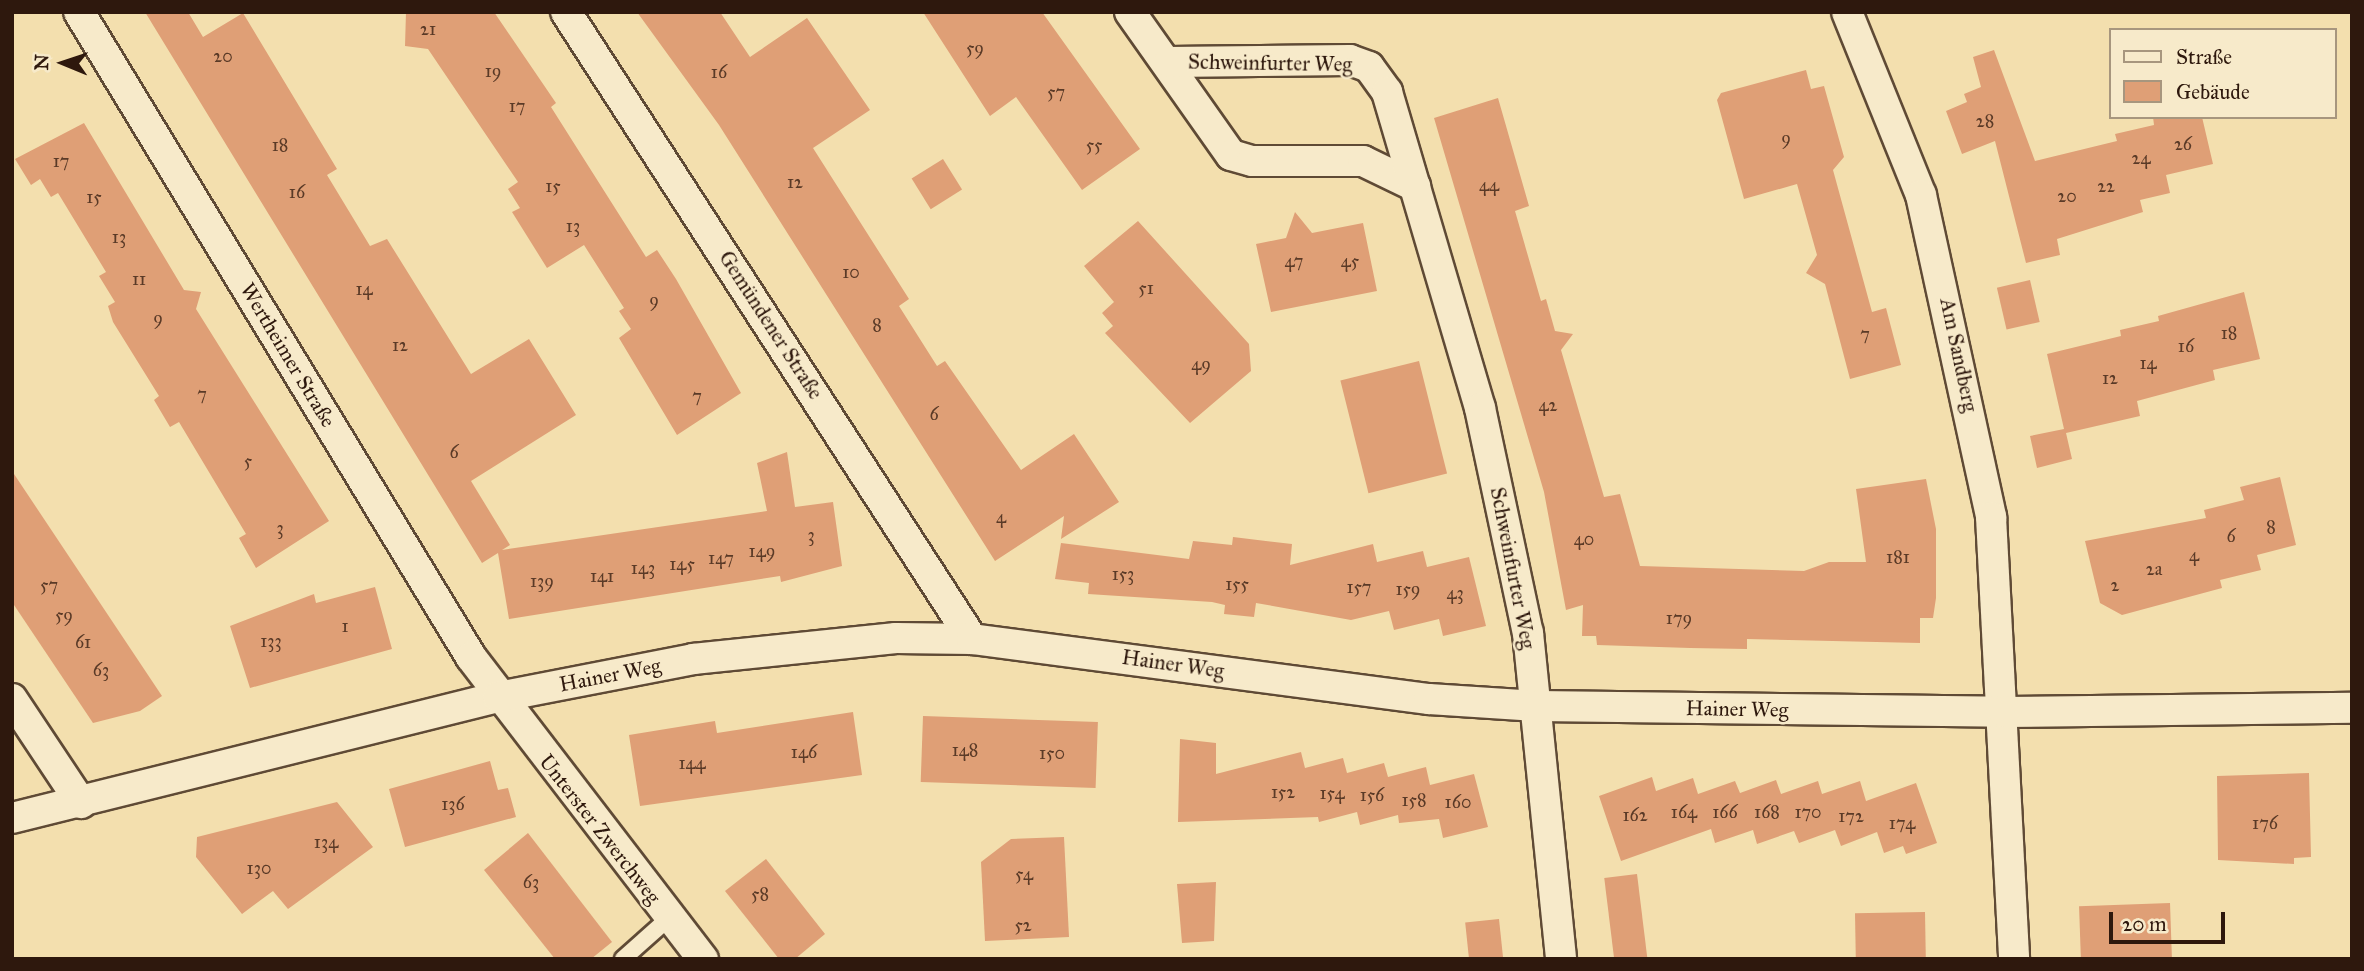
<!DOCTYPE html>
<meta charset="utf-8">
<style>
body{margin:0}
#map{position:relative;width:2364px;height:971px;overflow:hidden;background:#f3dfae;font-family:"IM FELL Great Primer",serif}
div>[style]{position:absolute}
.building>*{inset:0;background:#df9f76;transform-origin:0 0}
.roads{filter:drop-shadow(2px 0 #5f4a35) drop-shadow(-2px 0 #5f4a35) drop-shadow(0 2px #5f4a35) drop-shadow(0 -2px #5f4a35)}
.lane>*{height:16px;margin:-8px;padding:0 8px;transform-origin:8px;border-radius:8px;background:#f7eaca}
.street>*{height:30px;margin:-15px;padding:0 15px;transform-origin:15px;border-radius:15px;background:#f7eaca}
span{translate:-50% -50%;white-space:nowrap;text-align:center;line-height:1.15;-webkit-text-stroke:5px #f7eaca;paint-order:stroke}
.number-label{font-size:18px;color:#5a3a27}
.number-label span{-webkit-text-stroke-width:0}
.street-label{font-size:21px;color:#2e180d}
.frame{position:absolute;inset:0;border:14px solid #2e180d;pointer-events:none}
.legend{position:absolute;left:2109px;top:28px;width:228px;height:91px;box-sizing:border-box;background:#f7eaca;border:2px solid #a7967e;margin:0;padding:9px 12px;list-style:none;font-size:21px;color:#2e180d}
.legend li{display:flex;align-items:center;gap:14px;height:35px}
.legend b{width:35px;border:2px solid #a7967e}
.north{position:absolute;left:28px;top:28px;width:70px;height:70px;-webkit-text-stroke:5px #f7eaca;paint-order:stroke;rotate:272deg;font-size:19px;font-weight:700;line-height:28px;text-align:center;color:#2e180d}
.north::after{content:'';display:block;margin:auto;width:24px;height:32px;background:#2e180d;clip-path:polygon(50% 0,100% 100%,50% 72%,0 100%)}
.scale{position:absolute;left:2109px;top:912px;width:116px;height:32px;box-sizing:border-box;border:4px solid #2e180d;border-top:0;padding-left:9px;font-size:21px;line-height:24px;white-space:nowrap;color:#2e180d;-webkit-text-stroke:5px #f7eaca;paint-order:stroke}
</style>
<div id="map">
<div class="building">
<i style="clip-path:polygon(145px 12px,188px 12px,203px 37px,243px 13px,337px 169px,327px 175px,370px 246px,387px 239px,471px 374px,529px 339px,576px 415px,471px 481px,510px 545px,502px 550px,767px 511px,757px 463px,787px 452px,795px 507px,833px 502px,842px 566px,781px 582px,780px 576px,509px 619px,498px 553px,482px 563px)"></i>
<i style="clip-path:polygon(406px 12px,494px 12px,556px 103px,551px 107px,646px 257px,657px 250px,676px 279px,741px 393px,677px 435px,619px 338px,631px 329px,619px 311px,624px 308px,584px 245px,547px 268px,512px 212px,520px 208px,508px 189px,518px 182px,428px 49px,405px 46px)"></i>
<i style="clip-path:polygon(637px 12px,720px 12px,750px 57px,807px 18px,870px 110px,813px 148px,909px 299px,899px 306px,937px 366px,945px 361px,1021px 470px,1074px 434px,1119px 502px,1061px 539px,1064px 516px,995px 561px,719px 125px)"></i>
<i style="clip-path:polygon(923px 12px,1042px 12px,1140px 149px,1082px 190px,1016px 97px,990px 116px)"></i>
<i style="clip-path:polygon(1994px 50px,2035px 161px,2117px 141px,2115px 134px,2154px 125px,2153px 117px,2202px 117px,2213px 164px,2166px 175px,2170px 193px,2140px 200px,2143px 212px,2057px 239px,2060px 255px,2026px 263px,1995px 141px,1962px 154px,1946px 111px,1967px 102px,1964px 94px,1981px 87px,1973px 57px)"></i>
<i style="clip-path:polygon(1806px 70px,1811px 89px,1824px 86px,1844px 157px,1833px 170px,1872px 312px,1886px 308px,1901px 365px,1850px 379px,1825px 284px,1806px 273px,1817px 255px,1797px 184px,1744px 199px,1717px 100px,1721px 93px)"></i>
<i style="clip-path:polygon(1498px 98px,1529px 206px,1515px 211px,1541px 301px,1546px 299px,1555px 331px,1573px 334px,1561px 350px,1604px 497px,1620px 494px,1640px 566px,1804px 571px,1829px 562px,1866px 562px,1856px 489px,1926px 479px,1936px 529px,1936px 598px,1933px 618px,1920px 618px,1920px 643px,1747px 639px,1747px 649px,1690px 648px,1597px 645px,1596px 636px,1582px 636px,1583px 605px,1566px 610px,1544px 492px,1434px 118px)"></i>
<i style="clip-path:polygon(84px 123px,184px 290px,201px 292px,196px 309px,329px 521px,256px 568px,239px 538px,246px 534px,179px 422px,170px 427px,154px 400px,159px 396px,113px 322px,108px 306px,115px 302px,99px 276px,106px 272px,58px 193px,51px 197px,40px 179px,31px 185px,15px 159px)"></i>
<i style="left:943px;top:159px;width:36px;height:37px;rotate:58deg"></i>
<i style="clip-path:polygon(1295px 212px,1312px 233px,1363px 223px,1377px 291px,1271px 312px,1256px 244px,1286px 238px)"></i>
<i style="clip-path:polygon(1138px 221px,1249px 344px,1251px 371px,1190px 423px,1105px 333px,1113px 326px,1102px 313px,1114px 302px,1084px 266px)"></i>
<i style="left:2030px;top:280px;width:43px;height:34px;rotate:77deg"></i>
<i style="clip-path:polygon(2244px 292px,2260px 359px,2213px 370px,2215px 380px,2137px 401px,2140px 416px,2066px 433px,2072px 459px,2037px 468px,2030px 436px,2064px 429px,2047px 354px,2121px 336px,2120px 330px,2159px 321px,2158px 316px)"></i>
<i style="left:1419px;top:361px;width:116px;height:81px;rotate:76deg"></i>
<i style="clip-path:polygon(12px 471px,162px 696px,140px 711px,93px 723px,12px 602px)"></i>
<i style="clip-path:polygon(2280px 477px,2296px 545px,2257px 555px,2261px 570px,2220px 580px,2222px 588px,2122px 615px,2100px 603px,2085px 541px,2206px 518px,2204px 510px,2244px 500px,2240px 487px)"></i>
<i style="clip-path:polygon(1233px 537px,1292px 544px,1290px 565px,1373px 544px,1377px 562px,1423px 551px,1427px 567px,1469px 557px,1486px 626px,1443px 636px,1439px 619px,1394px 630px,1389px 611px,1351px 620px,1256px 603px,1254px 617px,1224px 614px,1225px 605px,1212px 602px,1088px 594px,1089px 583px,1055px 579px,1061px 543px,1189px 559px,1193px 541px,1232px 545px)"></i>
<i style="clip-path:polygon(375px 587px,392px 649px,250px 688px,230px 626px,314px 594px,316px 603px)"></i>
<i style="clip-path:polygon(853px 712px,862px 775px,640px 806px,629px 735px,715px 721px,717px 733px)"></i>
<i style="left:923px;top:716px;width:175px;height:66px;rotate:2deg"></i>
<i style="clip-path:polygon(1180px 739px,1216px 743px,1216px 774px,1301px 752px,1305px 768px,1343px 758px,1347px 773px,1384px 763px,1388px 777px,1426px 767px,1430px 785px,1474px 774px,1488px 827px,1443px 838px,1439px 819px,1399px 823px,1398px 815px,1360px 825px,1357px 812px,1319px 822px,1318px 817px,1178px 822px)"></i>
<i style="clip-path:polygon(490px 761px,498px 790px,508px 788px,516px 817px,405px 847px,389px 789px)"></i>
<i style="clip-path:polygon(2309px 773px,2311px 857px,2294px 858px,2294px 864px,2218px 860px,2217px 776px)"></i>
<i style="clip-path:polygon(1652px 777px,1656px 791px,1693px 778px,1698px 794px,1735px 781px,1740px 793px,1776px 780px,1781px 794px,1818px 781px,1822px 794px,1860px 781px,1866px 801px,1916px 783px,1937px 843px,1906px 854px,1903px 846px,1884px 853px,1877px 832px,1841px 846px,1835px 830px,1799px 843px,1794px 831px,1757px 844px,1753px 830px,1715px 843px,1711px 829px,1621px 861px,1599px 796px)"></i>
<i style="clip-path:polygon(337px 802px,373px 847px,288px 909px,273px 891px,242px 914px,196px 857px,197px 837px)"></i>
<i style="clip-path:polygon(528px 833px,612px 942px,591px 959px,555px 959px,484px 870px)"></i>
<i style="clip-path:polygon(1064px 837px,1069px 937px,985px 941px,981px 862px,1011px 839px)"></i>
<i style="clip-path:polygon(766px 859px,825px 934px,795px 959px,779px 959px,725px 891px)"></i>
<i style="left:1637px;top:874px;width:86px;height:33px;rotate:83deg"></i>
<i style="clip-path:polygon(1216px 882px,1214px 941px,1182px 943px,1177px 884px)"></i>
<i style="left:2170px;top:903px;width:56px;height:91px;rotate:88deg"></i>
<i style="left:1925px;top:912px;width:47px;height:70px;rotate:89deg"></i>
<i style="left:1499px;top:919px;width:40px;height:34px;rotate:84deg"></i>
</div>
<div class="roads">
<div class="lane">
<i style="left:623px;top:959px;width:63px;rotate:-41.8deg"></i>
</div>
<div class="street">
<i style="left:79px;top:12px;width:755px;rotate:58.71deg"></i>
<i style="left:471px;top:657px;width:381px;rotate:52.5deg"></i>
<i style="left:566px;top:12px;width:747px;rotate:57.08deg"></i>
<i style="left:1130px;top:12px;width:175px;rotate:54.8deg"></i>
<i style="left:1231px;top:155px;width:22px;rotate:16deg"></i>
<i style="left:1252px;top:161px;width:111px"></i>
<i style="left:1363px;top:161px;width:58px;rotate:25.7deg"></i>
<i style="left:1847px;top:12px;width:197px;rotate:68deg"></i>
<i style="left:1921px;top:195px;width:330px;rotate:77.7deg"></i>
<i style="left:1991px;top:517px;width:443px;rotate:87deg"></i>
<i style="left:1169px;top:62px;width:181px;rotate:-0.6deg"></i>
<i style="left:1350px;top:60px;width:20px;rotate:20deg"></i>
<i style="left:1369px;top:67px;width:31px;rotate:54deg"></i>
<i style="left:1387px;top:92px;width:329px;rotate:73.6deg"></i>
<i style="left:1480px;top:408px;width:230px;rotate:78deg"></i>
<i style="left:1528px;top:633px;width:328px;rotate:84.2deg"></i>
<i style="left:12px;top:699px;width:125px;rotate:56.4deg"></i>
<i style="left:12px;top:818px;width:501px;rotate:-13.98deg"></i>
<i style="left:498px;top:697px;width:199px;rotate:-11deg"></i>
<i style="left:693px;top:659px;width:204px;rotate:-5.9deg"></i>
<i style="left:896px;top:638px;width:76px;rotate:0.8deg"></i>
<i style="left:972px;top:639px;width:461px;rotate:7.5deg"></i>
<i style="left:1429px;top:699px;width:108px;rotate:3.7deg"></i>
<i style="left:1537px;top:706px;width:467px;rotate:0.7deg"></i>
<i style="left:2004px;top:712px;width:348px;rotate:-0.7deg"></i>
</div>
</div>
<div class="number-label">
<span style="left:428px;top:29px">21</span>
<span style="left:975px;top:48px">59</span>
<span style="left:223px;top:56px">20</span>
<span style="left:493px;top:71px">19</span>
<span style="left:719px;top:72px">16</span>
<span style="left:1056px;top:92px">57</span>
<span style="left:517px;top:106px">17</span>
<span style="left:1985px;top:121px">28</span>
<span style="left:1786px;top:138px">9</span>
<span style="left:2183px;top:144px">26</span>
<span style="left:280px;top:145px">18</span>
<span style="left:1094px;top:145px">55</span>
<span style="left:2141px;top:158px">24</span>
<span style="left:61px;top:161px">17</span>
<span style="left:795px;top:182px">12</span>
<span style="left:1489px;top:185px">44</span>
<span style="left:553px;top:186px">15</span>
<span style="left:2106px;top:186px">22</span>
<span style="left:297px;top:192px">16</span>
<span style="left:2067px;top:196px">20</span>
<span style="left:94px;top:197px">15</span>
<span style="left:573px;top:226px">13</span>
<span style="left:119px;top:237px">13</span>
<span style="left:1294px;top:261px">47</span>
<span style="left:1350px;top:261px">45</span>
<span style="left:851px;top:272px">10</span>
<span style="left:139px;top:279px">11</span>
<span style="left:1146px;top:288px">51</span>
<span style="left:364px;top:289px">14</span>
<span style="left:654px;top:300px">9</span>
<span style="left:158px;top:318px">9</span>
<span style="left:877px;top:325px">8</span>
<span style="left:2229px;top:333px">18</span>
<span style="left:1865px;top:334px">7</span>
<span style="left:400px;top:345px">12</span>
<span style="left:2186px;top:346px">16</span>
<span style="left:2148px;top:363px">14</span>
<span style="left:1201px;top:364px">49</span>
<span style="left:2110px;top:378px">12</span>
<span style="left:202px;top:394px">7</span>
<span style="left:697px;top:396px">7</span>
<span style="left:1548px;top:405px">42</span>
<span style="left:934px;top:414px">6</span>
<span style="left:454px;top:452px">6</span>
<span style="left:248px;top:461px">5</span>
<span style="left:1001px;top:517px">4</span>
<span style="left:2271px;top:527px">8</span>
<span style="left:280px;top:528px">3</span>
<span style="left:811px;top:535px">3</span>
<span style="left:2231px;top:536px">6</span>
<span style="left:1584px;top:539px">40</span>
<span style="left:762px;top:551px">149</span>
<span style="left:2194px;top:555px">4</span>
<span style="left:1898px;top:557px">181</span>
<span style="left:721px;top:558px">147</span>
<span style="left:682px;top:564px">145</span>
<span style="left:643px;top:568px">143</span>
<span style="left:2154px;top:569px">2a</span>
<span style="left:1123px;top:574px">153</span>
<span style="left:602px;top:576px">141</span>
<span style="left:542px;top:581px">139</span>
<span style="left:1237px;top:584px">155</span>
<span style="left:49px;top:585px">57</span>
<span style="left:2115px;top:585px">2</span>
<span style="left:1359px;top:587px">157</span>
<span style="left:1408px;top:589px">159</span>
<span style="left:1455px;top:593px">43</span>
<span style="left:64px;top:615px">59</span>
<span style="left:1679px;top:618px">179</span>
<span style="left:345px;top:626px">1</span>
<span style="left:271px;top:641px">133</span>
<span style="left:83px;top:642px">61</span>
<span style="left:101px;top:670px">63</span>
<span style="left:965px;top:750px">148</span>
<span style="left:804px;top:752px">146</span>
<span style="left:1052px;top:753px">150</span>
<span style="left:692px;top:763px">144</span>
<span style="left:1283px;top:792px">152</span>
<span style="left:1332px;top:793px">154</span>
<span style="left:1372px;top:795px">156</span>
<span style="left:1414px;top:800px">158</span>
<span style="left:1458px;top:802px">160</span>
<span style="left:453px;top:804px">136</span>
<span style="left:1684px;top:812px">164</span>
<span style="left:1725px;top:812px">166</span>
<span style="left:1767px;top:812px">168</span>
<span style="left:1808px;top:812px">170</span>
<span style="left:1635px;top:815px">162</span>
<span style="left:1851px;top:816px">172</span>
<span style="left:1902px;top:823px">174</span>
<span style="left:2265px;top:823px">176</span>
<span style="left:326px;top:842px">134</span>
<span style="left:259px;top:868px">130</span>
<span style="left:1024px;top:874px">54</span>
<span style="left:531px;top:882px">63</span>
<span style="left:760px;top:894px">58</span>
<span style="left:1023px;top:925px">52</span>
</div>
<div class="street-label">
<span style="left:1270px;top:63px;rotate:1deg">Schweinfurter Weg</span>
<span style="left:771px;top:325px;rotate:57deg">Gemündener Straße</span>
<span style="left:288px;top:355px;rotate:59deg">Wertheimer Straße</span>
<span style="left:1959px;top:355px;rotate:78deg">Am Sandberg</span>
<span style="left:1513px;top:568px;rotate:79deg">Schweinfurter Weg</span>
<span style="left:1173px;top:664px;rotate:8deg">Hainer Weg</span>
<span style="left:610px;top:675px;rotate:-11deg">Hainer Weg</span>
<span style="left:1737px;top:709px;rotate:1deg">Hainer Weg</span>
<span style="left:600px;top:829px;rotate:52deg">Unterster Zwerchweg</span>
</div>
<div class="frame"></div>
<ul class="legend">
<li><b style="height:9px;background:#f7eaca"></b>Straße</li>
<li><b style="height:19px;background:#df9f76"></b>Gebäude</li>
</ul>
<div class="north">N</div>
<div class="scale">20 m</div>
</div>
